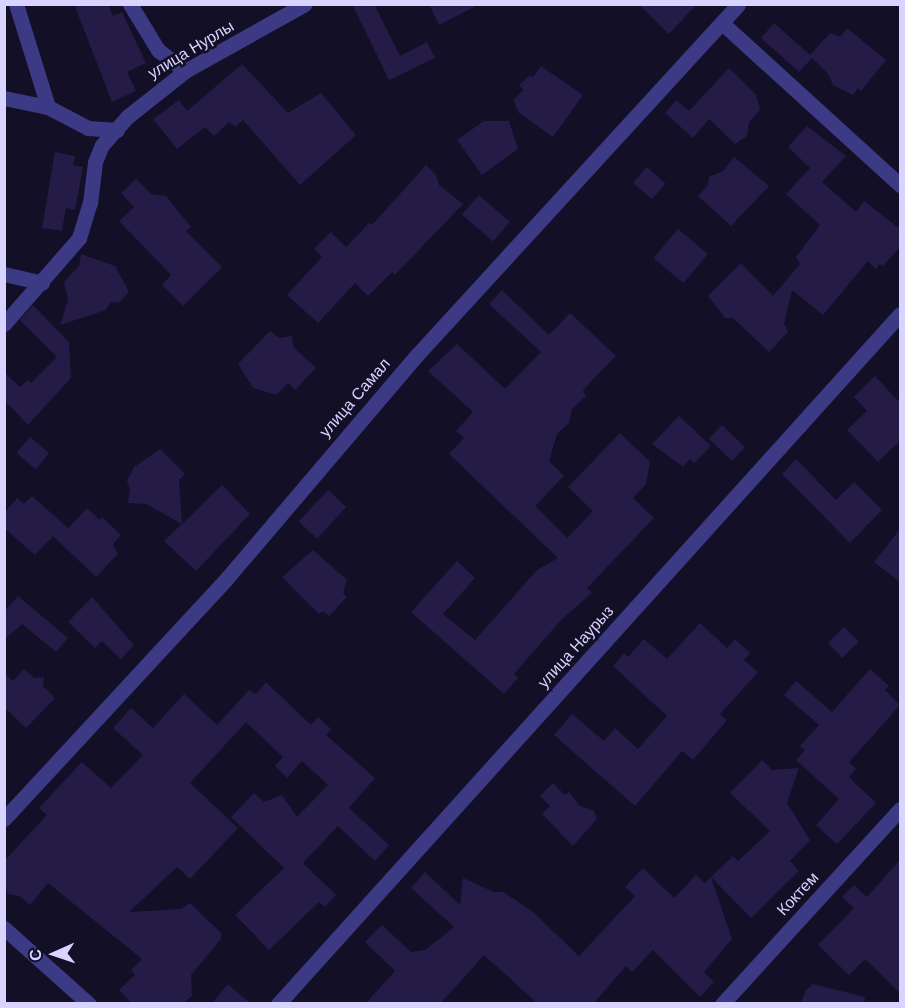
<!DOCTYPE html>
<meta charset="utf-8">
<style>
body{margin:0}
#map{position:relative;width:905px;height:1008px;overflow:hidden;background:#130f26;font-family:Helvetica,sans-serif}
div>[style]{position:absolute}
.building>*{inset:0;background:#241b47;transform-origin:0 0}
.minor>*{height:15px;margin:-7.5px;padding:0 7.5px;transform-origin:7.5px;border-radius:7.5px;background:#3d3a85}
.tertiary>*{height:15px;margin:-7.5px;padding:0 7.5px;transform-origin:7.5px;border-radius:7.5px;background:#3d3a85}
span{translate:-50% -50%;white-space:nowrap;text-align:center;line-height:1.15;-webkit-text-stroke:5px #130f26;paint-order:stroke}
.street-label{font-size:16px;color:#d9d4ff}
.frame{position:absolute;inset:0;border:6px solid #d9d4ff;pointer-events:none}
.north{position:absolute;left:24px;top:924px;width:60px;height:60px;-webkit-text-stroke:4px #130f26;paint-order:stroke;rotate:267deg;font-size:16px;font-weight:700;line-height:24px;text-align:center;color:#d9d4ff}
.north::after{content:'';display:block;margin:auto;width:21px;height:27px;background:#d9d4ff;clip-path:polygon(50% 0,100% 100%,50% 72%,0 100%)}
</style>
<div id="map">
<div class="building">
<i style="clip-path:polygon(74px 4px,108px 4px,113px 16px,122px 12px,146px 63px,127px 72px,136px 91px,112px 102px)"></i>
<i style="clip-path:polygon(352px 4px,374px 4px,400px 56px,427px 42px,435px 58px,389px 80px)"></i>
<i style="clip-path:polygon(429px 4px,480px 4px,439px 25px)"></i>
<i style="clip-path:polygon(638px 4px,697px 4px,669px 34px)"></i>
<i style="clip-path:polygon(774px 23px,810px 55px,830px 33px,840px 37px,847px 28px,886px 60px,861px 91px,858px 88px,853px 95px,833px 85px,828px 74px,812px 58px,799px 72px,761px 38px)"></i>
<i style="clip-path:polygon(242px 64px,288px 113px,321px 93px,356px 135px,300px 185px,243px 120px,235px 127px,229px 122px,214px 136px,205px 127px,177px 149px,153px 119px,179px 100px,187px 111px)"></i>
<i style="clip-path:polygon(541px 66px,583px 95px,553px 137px,519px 113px,513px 100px,524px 90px,519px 85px,529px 76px,533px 77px)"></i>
<i style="clip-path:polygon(729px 68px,756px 95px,760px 110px,749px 122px,747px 136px,735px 144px,709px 119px,693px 138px,665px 113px,676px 100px,689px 111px)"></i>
<i style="clip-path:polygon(484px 121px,509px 121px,518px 149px,482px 175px,457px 140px)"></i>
<i style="clip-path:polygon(807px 126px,846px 156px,822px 182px,856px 212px,864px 201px,900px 229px,900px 247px,883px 266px,880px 264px,876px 269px,868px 261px,823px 315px,792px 290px,784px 324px,788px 332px,769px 352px,733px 318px,725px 318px,708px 296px,741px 263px,773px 296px,800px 264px,796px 257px,820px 225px,786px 194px,810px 168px,788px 147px)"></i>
<i style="clip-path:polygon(55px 152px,75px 156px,73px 165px,83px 167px,75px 210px,66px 208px,62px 231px,42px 228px)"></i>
<i style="clip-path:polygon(734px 157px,769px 186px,731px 226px,698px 196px,708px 185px,709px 177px,723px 171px)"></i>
<i style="clip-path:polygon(426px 165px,436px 175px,439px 185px,463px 204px,395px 275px,392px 272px,368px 296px,355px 283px,318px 323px,287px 295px,322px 257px,314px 249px,331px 232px,346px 247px,369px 223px,372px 225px)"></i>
<i style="left:647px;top:167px;width:25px;height:21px;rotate:42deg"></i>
<i style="clip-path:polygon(136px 179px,151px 194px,166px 196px,191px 227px,186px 231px,222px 267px,183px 306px,162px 285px,171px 275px,119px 221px,134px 207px,121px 193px)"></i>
<i style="left:479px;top:195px;width:41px;height:26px;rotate:41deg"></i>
<i style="left:678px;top:229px;width:39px;height:38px;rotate:40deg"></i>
<i style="clip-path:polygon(81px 254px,115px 266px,129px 292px,120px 302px,110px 303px,106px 310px,60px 325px,68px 300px,64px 282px,79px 266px)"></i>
<i style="clip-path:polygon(502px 290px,549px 335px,570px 313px,616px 356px,583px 390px,586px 396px,572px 409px,569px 423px,557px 434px,549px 461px,564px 476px,535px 506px,567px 538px,593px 511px,568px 487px,620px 433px,650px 462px,646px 484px,633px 498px,654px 518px,587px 588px,592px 593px,561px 620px,514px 674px,518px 678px,504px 694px,411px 612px,457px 561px,475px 578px,443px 614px,475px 640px,537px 570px,558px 558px,449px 454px,464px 438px,456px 431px,473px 412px,428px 371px,457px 344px,505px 389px,541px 352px,489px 304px)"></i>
<i style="clip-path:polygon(33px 305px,69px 342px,71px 378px,28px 425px,4px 400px,4px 372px,20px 387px,28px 380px,31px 383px,57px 357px,20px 320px)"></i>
<i style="clip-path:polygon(270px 331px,279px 338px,292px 336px,293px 347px,316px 368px,295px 390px,288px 383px,276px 395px,253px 388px,238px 364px)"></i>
<i style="clip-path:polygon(875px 376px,900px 403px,900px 441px,878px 462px,847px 430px,867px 411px,854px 397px)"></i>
<i style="clip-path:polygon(679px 416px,711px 446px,694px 463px,690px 459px,683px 467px,652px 444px)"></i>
<i style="left:722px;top:425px;width:32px;height:19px;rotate:44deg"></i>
<i style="left:30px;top:437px;width:25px;height:21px;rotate:40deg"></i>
<i style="clip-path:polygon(160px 449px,185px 474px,179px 480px,182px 524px,222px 485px,250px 514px,196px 571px,164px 541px,182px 524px,146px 504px,128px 503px,130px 489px,127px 481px,134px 467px)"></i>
<i style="clip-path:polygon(796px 459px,836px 500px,854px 482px,882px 510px,850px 543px,782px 474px)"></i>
<i style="left:328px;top:490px;width:25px;height:43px;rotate:43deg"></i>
<i style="clip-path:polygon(32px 496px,68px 528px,87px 508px,100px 520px,102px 517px,121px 535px,113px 544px,118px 554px,96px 577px,53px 536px,35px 555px,4px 528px,4px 513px,17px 498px,24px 504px)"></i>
<i style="clip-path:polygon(900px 529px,900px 582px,874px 562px)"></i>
<i style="clip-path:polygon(313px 550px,347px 580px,343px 593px,347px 597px,329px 616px,323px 611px,319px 614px,282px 577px)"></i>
<i style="clip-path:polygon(18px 596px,68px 638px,56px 652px,22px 624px,4px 640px,4px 612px)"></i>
<i style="clip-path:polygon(92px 597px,134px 645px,121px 659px,102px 641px,95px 648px,68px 622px)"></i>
<i style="clip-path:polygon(700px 623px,727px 648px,735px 639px,750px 653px,744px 660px,758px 672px,720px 714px,727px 720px,693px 760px,682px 751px,635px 806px,554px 735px,572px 714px,604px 741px,615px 728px,638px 749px,667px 716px,613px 666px,624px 653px,628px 657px,644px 639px,667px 659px)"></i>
<i style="left:844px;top:627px;width:21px;height:23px;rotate:45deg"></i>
<i style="clip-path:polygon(24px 669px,34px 678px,44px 677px,43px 686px,55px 698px,26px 728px,4px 707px,4px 673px,13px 681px)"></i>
<i style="clip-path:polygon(870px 669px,889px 686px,885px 690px,900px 705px,849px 762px,856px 769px,849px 777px,876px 803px,837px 844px,816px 825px,839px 799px,796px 760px,805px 750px,800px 746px,819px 725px,784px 695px,796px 681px,832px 712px)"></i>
<i style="clip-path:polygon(266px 682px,311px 725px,318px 717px,331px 729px,326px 735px,375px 778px,349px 808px,389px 845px,375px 861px,338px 826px,303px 863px,336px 895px,325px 907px,319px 902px,269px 950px,235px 915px,284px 868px,231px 817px,254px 793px,264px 802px,282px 795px,297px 817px,328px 785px,302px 761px,287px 778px,275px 766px,283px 757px,246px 722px,190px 783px,238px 828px,190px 879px,177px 867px,129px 912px,181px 909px,190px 903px,221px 933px,221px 939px,191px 975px,192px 996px,181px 1004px,132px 1004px,119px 990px,135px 975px,131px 970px,142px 959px,48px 883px,30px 905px,19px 896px,7px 894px,4px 861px,47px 815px,39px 808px,82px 762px,111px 788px,143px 755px,113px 728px,131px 708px,153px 728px,184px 694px,217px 725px,249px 690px,256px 694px)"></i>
<i style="clip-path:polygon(762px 760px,772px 770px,799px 768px,787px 803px,810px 840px,790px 861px,799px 871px,751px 918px,711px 877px,733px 856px,738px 861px,770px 831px,730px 793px)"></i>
<i style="clip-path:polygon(553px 783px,565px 795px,569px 792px,580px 806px,594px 811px,597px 819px,573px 846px,542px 814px,550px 806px,540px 796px)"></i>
<i style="clip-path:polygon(900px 860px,900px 993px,865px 959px,849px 975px,818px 945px,854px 908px,842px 897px,854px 885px,867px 897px)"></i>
<i style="clip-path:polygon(643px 868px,674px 898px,696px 875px,705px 883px,711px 877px,732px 939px,704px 972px,714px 982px,700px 997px,653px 950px,632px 972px,626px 966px,593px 1004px,538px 1004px,484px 955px,440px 1004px,365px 1004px,395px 971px,365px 942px,382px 925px,411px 952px,425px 950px,454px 927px,411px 888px,425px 872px,460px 905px,463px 878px,494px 892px,503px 892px,532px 911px,579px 956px,635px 896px,625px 887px)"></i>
<i style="clip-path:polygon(228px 984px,251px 1004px,211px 1004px)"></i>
<i style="clip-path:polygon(813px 984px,865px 997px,864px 1004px,800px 1004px,806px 990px)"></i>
</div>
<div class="minor">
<i style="left:16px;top:4px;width:108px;rotate:72.7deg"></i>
<i style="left:130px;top:4px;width:54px;rotate:58.7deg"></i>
<i style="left:158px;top:50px;width:34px;rotate:38deg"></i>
<i style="left:722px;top:23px;width:241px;rotate:42.3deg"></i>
<i style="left:4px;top:98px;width:45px;rotate:11.6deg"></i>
<i style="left:48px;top:107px;width:45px;rotate:27.7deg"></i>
<i style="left:88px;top:128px;width:29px;rotate:4deg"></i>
<i style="left:4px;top:274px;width:39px;rotate:13deg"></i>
<i style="left:4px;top:324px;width:114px;rotate:-48.9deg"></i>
<i style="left:79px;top:238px;width:37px;rotate:-73deg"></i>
<i style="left:90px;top:203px;width:41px;rotate:-83deg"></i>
<i style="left:95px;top:162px;width:18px;rotate:-68deg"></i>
<i style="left:102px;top:145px;width:38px;rotate:-48deg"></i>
<i style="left:127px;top:117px;width:74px;rotate:-38.4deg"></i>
<i style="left:185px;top:71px;width:137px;rotate:-29.2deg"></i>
<i style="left:4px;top:819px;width:328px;rotate:-47.2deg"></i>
<i style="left:227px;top:578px;width:292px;rotate:-49.6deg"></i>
<i style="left:416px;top:356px;width:477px;rotate:-47.5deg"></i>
<i style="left:4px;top:928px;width:114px;rotate:41.8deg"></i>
<i style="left:722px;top:1004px;width:264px;rotate:-47.6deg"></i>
</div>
<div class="tertiary">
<i style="left:278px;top:1004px;width:929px;rotate:-47.97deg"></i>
</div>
<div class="street-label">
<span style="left:191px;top:50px;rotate:-31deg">улица Нурлы</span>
<span style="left:355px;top:398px;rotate:-49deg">улица Самал</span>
<span style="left:576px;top:647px;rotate:-48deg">улица Наурыз</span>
<span style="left:798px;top:894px;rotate:-47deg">Коктем</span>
</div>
<div class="frame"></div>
<div class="north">С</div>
</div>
